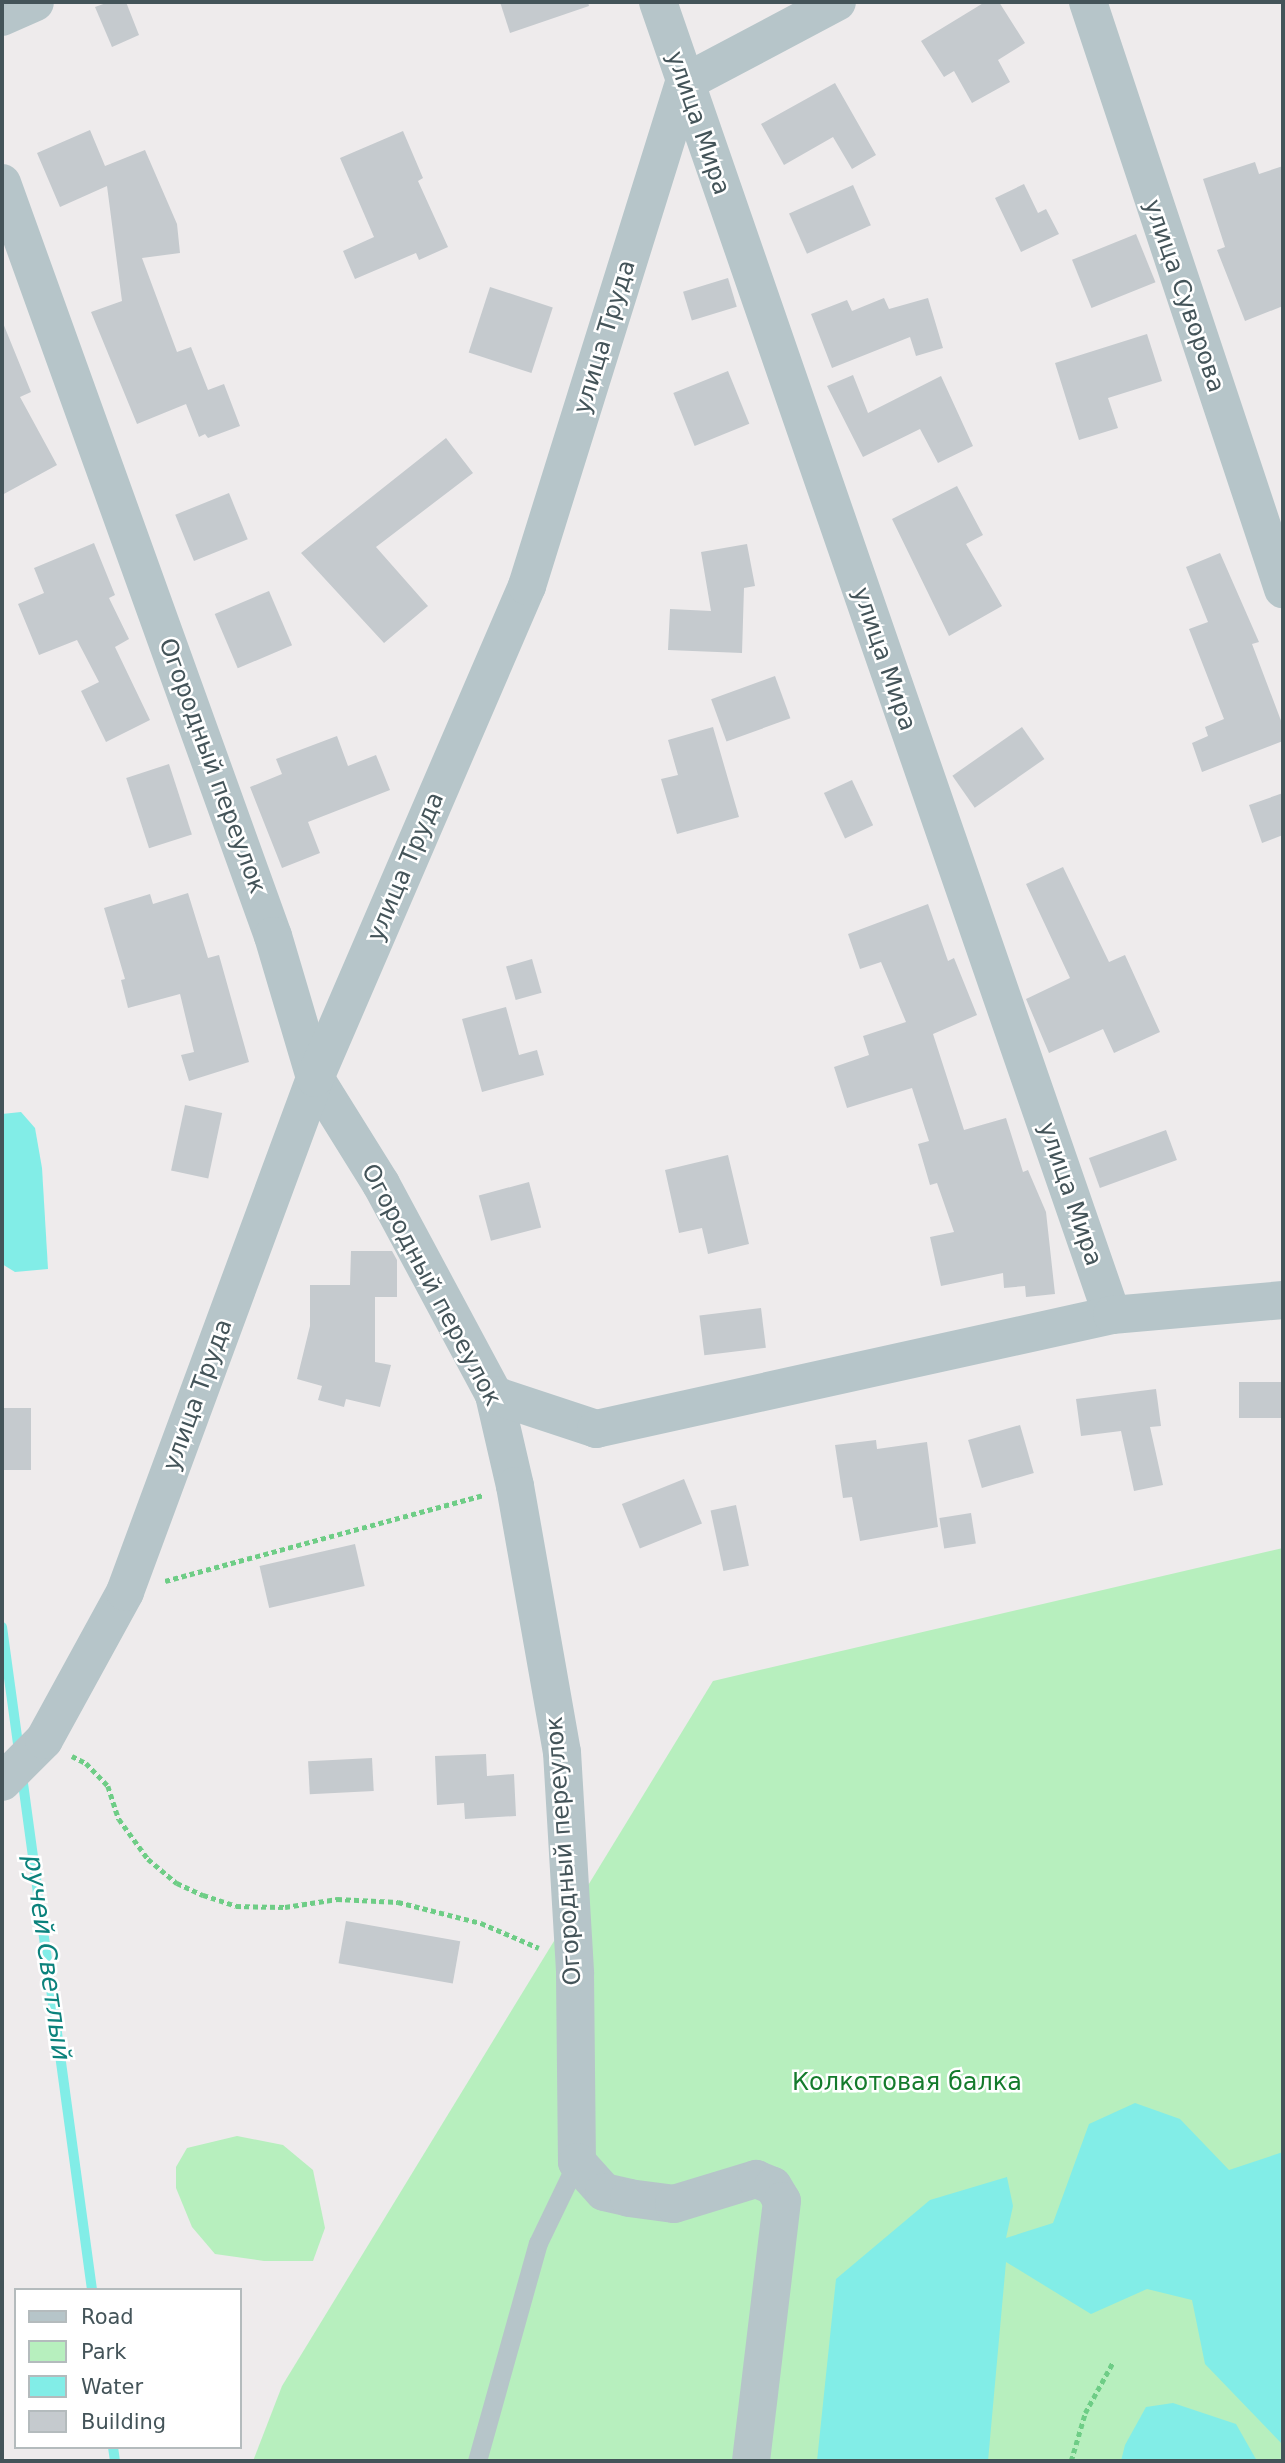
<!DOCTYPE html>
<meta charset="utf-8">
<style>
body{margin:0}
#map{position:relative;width:1285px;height:2463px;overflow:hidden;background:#eeebec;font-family:"DejaVu Sans",sans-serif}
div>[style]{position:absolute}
.green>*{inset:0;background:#b7efbe}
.water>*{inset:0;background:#82ede7}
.stream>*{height:10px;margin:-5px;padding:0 5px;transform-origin:5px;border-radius:5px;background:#82ede7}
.building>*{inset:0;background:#c5cace;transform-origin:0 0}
.path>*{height:4.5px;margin-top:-2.25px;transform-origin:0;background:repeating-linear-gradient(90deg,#6ecd86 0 5px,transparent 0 8.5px)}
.service>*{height:19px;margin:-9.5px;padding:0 9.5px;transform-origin:9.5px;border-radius:9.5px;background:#b6c5c9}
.minor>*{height:38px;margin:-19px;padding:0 19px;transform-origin:19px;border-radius:19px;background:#b6c5c9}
span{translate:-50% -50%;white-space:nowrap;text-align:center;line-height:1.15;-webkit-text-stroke:5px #fff;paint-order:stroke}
.street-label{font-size:24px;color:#445459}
.park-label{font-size:24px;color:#147b2c}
.water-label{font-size:26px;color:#0b827c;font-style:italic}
.frame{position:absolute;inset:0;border:4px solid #445459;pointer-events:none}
.legend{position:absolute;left:14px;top:2288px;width:228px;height:161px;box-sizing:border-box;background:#fff;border:2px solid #b4bbbd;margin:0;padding:9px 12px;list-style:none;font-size:21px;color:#445459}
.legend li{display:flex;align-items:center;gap:14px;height:35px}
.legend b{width:35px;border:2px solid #b4bbbd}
</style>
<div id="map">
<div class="green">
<i style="clip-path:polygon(1283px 1548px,1283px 2461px,253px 2461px,282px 2386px,713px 1681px)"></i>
<i style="clip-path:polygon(237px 2136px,283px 2145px,313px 2170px,325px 2228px,313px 2261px,264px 2261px,215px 2254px,192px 2227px,176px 2188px,176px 2167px,187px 2148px)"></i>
</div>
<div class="water">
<i style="clip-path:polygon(21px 1112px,35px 1128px,42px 1168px,48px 1269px,15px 1272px,2px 1264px,2px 1114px)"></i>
<i style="clip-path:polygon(1135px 2103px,1180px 2119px,1229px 2170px,1283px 2152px,1283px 2445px,1205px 2364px,1192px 2300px,1147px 2289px,1091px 2314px,1006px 2262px,988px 2461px,817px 2461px,836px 2279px,930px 2200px,1007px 2177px,1013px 2206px,1006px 2238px,1053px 2223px,1089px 2124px)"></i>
<i style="clip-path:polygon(1173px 2403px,1236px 2424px,1257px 2461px,1121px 2461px,1125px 2445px,1146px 2407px)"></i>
</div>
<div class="stream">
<i style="left:2px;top:1627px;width:125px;rotate:82.2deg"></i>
<i style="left:22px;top:1776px;width:519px;rotate:82.24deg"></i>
<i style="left:113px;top:2447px;width:14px;rotate:82deg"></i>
</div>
<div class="building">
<i style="clip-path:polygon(109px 2px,126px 2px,139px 35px,112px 47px,95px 7px)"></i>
<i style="clip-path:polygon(500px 2px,588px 2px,589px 6px,510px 33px)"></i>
<i style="clip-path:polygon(985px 2px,999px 2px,1025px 43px,998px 60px,1010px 82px,972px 103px,954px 71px,944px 77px,921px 41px)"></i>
<i style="clip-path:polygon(835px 83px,876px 155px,852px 169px,833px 137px,784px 165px,761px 124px)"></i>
<i style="clip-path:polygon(90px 130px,105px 166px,145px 150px,177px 224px,180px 253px,142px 258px,177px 352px,191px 347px,208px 390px,224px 384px,240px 426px,208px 438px,205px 434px,199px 437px,186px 404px,137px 424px,91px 312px,122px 301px,107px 186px,60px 207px,37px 153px)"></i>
<i style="clip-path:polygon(403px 131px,423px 178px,418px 181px,448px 247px,419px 260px,416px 253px,355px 279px,343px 251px,374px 237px,340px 158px)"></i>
<i style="clip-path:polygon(1255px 162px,1259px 174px,1283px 166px,1283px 306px,1245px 321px,1217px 250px,1225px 247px,1203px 179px)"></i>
<i style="clip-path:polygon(1024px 184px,1038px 213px,1046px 209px,1059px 234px,1021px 252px,995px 198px)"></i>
<i style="left:853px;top:185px;width:44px;height:70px;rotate:66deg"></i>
<i style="left:1136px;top:234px;width:52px;height:69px;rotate:68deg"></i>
<i style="left:728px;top:278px;width:30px;height:47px;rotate:73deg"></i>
<i style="left:490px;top:287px;width:66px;height:69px;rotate:18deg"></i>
<i style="clip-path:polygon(884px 298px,889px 309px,928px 298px,943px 348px,916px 356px,910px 337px,832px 368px,811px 314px,847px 300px,852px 311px)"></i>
<i style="clip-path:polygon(3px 323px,31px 392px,20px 397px,57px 465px,2px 495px)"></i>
<i style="clip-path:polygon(1147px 334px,1162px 381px,1108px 398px,1118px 428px,1079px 440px,1055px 363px)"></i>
<i style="left:728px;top:371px;width:57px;height:59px;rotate:68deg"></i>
<i style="clip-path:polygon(853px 375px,868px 413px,941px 376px,973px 446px,938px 463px,920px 429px,863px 457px,827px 386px)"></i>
<i style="clip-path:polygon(446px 438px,473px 473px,376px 547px,428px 606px,384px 643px,301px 553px)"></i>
<i style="clip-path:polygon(957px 486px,983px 535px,966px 544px,1002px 606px,949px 636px,892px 519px)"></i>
<i style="left:229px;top:493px;width:50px;height:58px;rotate:68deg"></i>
<i style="clip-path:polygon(94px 543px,115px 595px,109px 598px,129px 639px,115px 647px,150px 720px,106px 742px,81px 691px,99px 682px,77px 640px,39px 655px,18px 604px,44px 593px,34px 568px)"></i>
<i style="clip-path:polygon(747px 544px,755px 586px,744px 588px,742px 653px,668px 650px,670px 609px,711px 611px,701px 552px)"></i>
<i style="clip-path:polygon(1220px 553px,1259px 642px,1252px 644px,1283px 726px,1283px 741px,1202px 772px,1192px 743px,1208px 736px,1205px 727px,1224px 719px,1189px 629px,1208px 622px,1186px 567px)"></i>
<i style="left:269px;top:591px;width:59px;height:59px;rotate:67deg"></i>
<i style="left:775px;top:676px;width:45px;height:68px;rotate:70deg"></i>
<i style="clip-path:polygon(713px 727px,739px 817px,677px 834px,661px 779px,678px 775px,668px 740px)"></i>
<i style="left:1022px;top:727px;width:39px;height:85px;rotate:55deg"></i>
<i style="clip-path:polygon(337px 736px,348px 766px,376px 755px,390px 790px,308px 822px,320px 853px,282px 868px,250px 787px,282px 774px,276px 759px)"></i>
<i style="left:169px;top:764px;width:74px;height:45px;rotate:72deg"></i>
<i style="left:852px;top:780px;width:50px;height:31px;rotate:65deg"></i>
<i style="clip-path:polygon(1283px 793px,1283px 835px,1262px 843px,1249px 805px)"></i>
<i style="clip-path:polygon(1063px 867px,1109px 962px,1125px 955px,1160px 1032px,1114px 1053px,1103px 1029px,1049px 1053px,1026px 999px,1070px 978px,1026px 884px)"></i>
<i style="clip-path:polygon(188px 893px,208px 958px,219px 955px,249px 1062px,189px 1081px,181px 1055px,194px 1052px,180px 994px,128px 1008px,121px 980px,125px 979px,104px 908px,150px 894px,153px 904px)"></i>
<i style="clip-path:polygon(928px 904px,948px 961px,954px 958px,977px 1015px,933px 1034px,964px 1130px,1006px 1118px,1023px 1172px,1028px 1170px,1046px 1212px,1055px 1294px,1026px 1297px,1025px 1286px,1004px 1288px,1003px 1273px,941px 1286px,930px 1237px,954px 1232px,937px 1183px,930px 1185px,918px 1144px,929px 1141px,912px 1088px,847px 1108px,834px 1067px,869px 1055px,863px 1036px,906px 1022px,881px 962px,860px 969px,848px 934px)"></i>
<i style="left:532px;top:959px;width:35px;height:27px;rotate:74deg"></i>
<i style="clip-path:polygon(506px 1007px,519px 1055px,537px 1050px,544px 1075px,482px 1092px,462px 1019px)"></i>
<i style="left:185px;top:1105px;width:38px;height:67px;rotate:12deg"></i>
<i style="left:1166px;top:1130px;width:32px;height:82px;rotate:70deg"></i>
<i style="clip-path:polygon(728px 1155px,749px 1244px,708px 1254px,702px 1228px,679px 1233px,665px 1170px)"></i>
<i style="left:529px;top:1182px;width:47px;height:52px;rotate:75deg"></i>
<i style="clip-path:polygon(351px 1251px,392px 1251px,397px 1260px,397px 1297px,375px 1297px,375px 1362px,391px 1365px,380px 1407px,346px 1399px,344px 1407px,318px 1400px,322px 1386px,297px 1379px,310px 1326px,310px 1285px,350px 1285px)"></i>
<i style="left:761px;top:1308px;width:40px;height:62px;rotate:83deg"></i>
<i style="left:1239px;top:1382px;width:44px;height:36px"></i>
<i style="clip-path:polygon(1156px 1389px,1161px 1426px,1150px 1427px,1163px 1485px,1134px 1491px,1121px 1431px,1081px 1436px,1076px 1399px)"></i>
<i style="left:4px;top:1408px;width:27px;height:62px"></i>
<i style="left:1020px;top:1425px;width:50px;height:54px;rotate:74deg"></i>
<i style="clip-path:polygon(876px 1440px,877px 1449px,927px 1442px,938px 1527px,860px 1541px,852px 1497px,843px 1498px,835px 1445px)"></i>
<i style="left:684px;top:1479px;width:48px;height:67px;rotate:68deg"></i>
<i style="left:736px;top:1505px;width:62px;height:26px;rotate:78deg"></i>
<i style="left:971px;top:1513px;width:31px;height:32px;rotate:81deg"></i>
<i style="left:355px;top:1544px;width:43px;height:98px;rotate:77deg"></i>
<i style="clip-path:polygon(486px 1754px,487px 1776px,514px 1774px,516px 1816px,465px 1819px,464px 1803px,437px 1805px,435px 1756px)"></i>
<i style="left:372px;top:1758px;width:33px;height:64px;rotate:87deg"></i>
<i style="left:346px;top:1921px;width:116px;height:43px;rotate:10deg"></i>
</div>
<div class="path">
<i style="left:165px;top:1581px;width:330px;rotate:-15.1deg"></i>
<i style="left:72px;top:1756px;width:16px;rotate:27deg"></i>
<i style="left:86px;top:1763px;width:32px;rotate:46deg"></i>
<i style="left:108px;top:1786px;width:35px;rotate:72deg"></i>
<i style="left:119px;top:1819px;width:49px;rotate:54.1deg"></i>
<i style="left:148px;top:1859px;width:38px;rotate:40deg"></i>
<i style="left:177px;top:1883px;width:29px;rotate:25deg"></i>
<i style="left:203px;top:1895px;width:35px;rotate:18deg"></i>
<i style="left:236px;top:1906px;width:49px;rotate:1.2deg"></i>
<i style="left:285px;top:1907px;width:53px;rotate:-8.7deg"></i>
<i style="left:337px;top:1899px;width:61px;rotate:2.8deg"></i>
<i style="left:398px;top:1902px;width:86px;rotate:14.2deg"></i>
<i style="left:481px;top:1923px;width:63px;rotate:23.3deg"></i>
<i style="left:1071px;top:2461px;width:50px;rotate:-73.7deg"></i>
<i style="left:1085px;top:2413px;width:58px;rotate:-61.2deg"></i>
</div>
<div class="service">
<i style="left:477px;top:2461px;width:226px;rotate:-74.4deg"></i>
<i style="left:538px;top:2243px;width:90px;rotate:-64.3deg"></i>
</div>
<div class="minor">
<i style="left:658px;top:2px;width:1389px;rotate:70.93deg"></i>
<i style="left:1088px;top:2px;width:619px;rotate:71.62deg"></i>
<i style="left:2px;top:17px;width:36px;rotate:-24deg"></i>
<i style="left:2px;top:183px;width:800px;rotate:70.21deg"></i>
<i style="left:273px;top:936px;width:148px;rotate:73.5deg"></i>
<i style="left:315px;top:1078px;width:125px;rotate:58.1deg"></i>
<i style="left:381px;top:1184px;width:239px;rotate:61.8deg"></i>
<i style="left:494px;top:1395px;width:93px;rotate:77deg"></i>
<i style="left:515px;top:1486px;width:270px;rotate:80deg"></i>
<i style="left:562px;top:1752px;width:222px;rotate:86.6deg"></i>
<i style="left:575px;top:1974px;width:188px;rotate:89.4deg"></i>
<i style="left:577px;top:2162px;width:40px;rotate:48deg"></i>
<i style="left:604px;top:2192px;width:26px;rotate:13deg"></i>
<i style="left:629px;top:2198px;width:45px;rotate:7.6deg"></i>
<i style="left:674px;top:2204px;width:86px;rotate:-17deg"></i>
<i style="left:756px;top:2179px;width:18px;rotate:22deg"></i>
<i style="left:773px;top:2186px;width:17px;rotate:59deg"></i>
<i style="left:782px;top:2201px;width:262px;rotate:96.8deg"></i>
<i style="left:494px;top:1395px;width:108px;rotate:18.4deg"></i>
<i style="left:596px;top:1429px;width:528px;rotate:-12.46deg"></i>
<i style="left:1112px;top:1315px;width:172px;rotate:-5deg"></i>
<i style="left:2px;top:1782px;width:59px;rotate:-45deg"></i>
<i style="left:44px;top:1740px;width:169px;rotate:-61.3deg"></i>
<i style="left:125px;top:1592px;width:548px;rotate:-69.71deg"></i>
<i style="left:315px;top:1078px;width:536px;rotate:-66.69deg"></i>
<i style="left:527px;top:586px;width:527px;rotate:-72.67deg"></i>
<i style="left:684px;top:83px;width:173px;rotate:-27.9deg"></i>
</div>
<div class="street-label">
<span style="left:698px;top:123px;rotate:71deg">улица Мира</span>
<span style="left:1184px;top:296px;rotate:71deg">улица Суворова</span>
<span style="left:605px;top:337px;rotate:-73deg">улица Труда</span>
<span style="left:884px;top:659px;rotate:71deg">улица Мира</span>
<span style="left:212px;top:766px;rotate:70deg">Огородный переулок</span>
<span style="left:406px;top:867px;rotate:-67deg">улица Труда</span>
<span style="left:1070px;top:1194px;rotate:71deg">улица Мира</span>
<span style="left:431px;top:1285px;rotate:62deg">Огородный переулок</span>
<span style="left:198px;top:1395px;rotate:-70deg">улица Труда</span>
<span style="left:564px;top:1851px;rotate:-94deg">Огородный переулок</span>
</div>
<div class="park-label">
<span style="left:907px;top:2083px">Колкотовая балка</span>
</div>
<div class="water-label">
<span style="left:47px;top:1958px;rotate:82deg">ручей Светлый</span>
</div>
<div class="frame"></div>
<ul class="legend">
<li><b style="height:9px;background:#b6c5c9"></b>Road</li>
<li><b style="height:19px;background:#b7efbe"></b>Park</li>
<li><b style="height:19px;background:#82ede7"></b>Water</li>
<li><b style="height:19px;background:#c5cace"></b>Building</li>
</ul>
</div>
